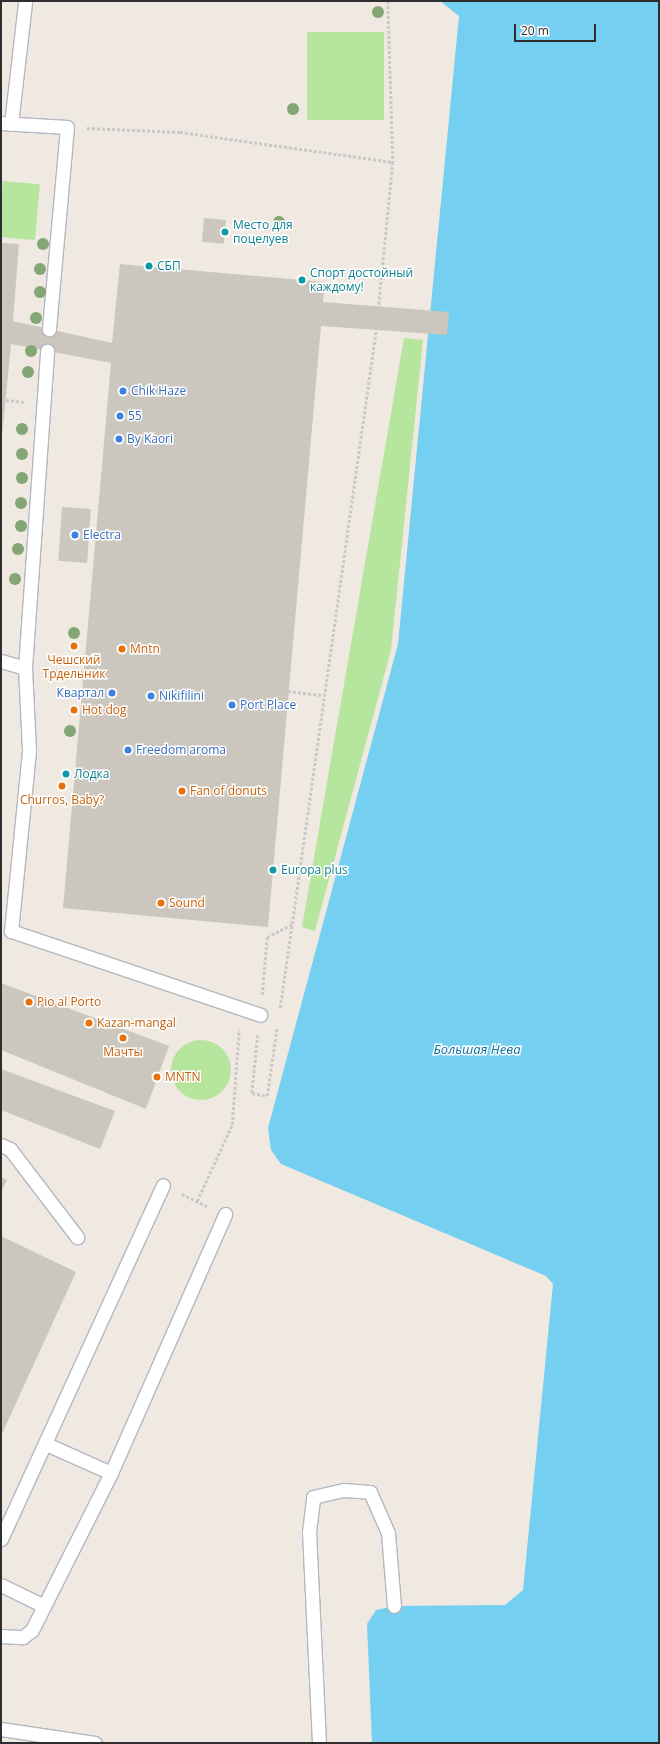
<!DOCTYPE html>
<meta charset="utf-8">
<style>
body{margin:0}
#map{position:relative;width:660px;height:1744px;overflow:hidden;background:#efe9e1;font-family:"Open Sans",sans-serif}
div>[style]{position:absolute}
.green>*{inset:0;background:#b6e59e;transform-origin:0 0}
.round{border-radius:50%}
.water>*{inset:0;background:#75cff0}
.building>*{inset:0;background:#cbc7bf;transform-origin:0 0}
.path>*{height:2.5px;margin-top:-1.25px;transform-origin:0;background:repeating-linear-gradient(90deg,#c9c9c9 0 3px,transparent 0 5px)}
.roads{filter:drop-shadow(1px 0 #b4b7c1) drop-shadow(-1px 0 #b4b7c1) drop-shadow(0 1px #b4b7c1) drop-shadow(0 -1px #b4b7c1)}
.lane>*{height:13px;margin:-6.5px;padding:0 6.5px;transform-origin:6.5px;border-radius:6.5px;background:#fff}
.trees>*{width:12px;height:12px;margin:-6px;border-radius:50%;background:#84a574}
.dots>*{width:11px;height:11px;translate:-50% -50%;box-sizing:border-box;border:2px solid #fff;border-radius:50%}
span{translate:-50% -50%;white-space:nowrap;text-align:center;line-height:1.15;-webkit-text-stroke:3px #fff;paint-order:stroke}
.culture-label{font-size:12px;color:#0d838f}
.left{translate:0 -50%;text-align:left}
.shop-label{font-size:12px;color:#366cbe}
.right{translate:-100% -50%;text-align:right}
.food-label{font-size:12px;color:#c56008}
.water-label{font-size:13px;color:#0d6fa3;font-style:italic}
.frame{position:absolute;inset:0;border:2px solid #2e2e2e;pointer-events:none}
.scale{position:absolute;left:514px;top:24px;width:82px;height:18px;box-sizing:border-box;border:2px solid #2e2e2e;border-top:0;padding-left:5px;font-size:12px;line-height:14px;white-space:nowrap;color:#2e2e2e;-webkit-text-stroke:3px #fff;paint-order:stroke}
</style>
<div id="map">
<div class="green">
<i style="left:307px;top:32px;width:77px;height:88px"></i>
<i style="left:3px;top:181px;width:37px;height:56px;rotate:5deg"></i>
<i style="clip-path:polygon(404px 338px,423px 340px,391px 650px,315px 931px,302px 927px)"></i>
<i class="round" style="left:171px;top:1040px;width:60px;height:60px"></i>
</div>
<div class="water">
<i style="clip-path:polygon(440px 1px,659px 1px,659px 1743px,372px 1743px,367px 1624px,376px 1610px,394px 1606px,505px 1605px,523px 1590px,553px 1284px,546px 1276px,281px 1164px,271px 1150px,268px 1128px,398px 644px,459px 16px)"></i>
</div>
<div class="building">
<i style="left:204px;top:218px;width:22px;height:24px;rotate:5deg"></i>
<i style="clip-path:polygon(1px 243px,19px 244px,13px 321px,112px 343px,120px 264px,325px 282px,323px 302px,449px 312px,447px 335px,321px 326px,268px 927px,63px 908px,111px 363px,11px 344px,1px 447px)"></i>
<i style="left:62px;top:507px;width:29px;height:54px;rotate:4deg"></i>
<i style="clip-path:polygon(1px 983px,169px 1046px,146px 1109px,1px 1050px)"></i>
<i style="clip-path:polygon(1px 1069px,115px 1111px,100px 1149px,1px 1110px)"></i>
<i style="clip-path:polygon(1px 1177px,7px 1180px,1px 1192px)"></i>
<i style="clip-path:polygon(1px 1236px,76px 1272px,1px 1436px)"></i>
</div>
<div class="path">
<i style="left:388px;top:1px;width:161px;rotate:88.2deg"></i>
<i style="left:87px;top:128px;width:93px;rotate:2.5deg"></i>
<i style="left:180px;top:132px;width:215px;rotate:8deg"></i>
<i style="left:393px;top:162px;width:145px;rotate:95.6deg"></i>
<i style="left:6px;top:400px;width:18px;rotate:6deg"></i>
<i style="left:46px;top:670px;width:38px;rotate:3deg"></i>
<i style="left:288px;top:691px;width:35px;rotate:7deg"></i>
<i style="left:262px;top:995px;width:58px;rotate:-85.1deg"></i>
<i style="left:267px;top:937px;width:28px;rotate:-27deg"></i>
<i style="left:292px;top:924px;width:600px;rotate:-81.95deg"></i>
<i style="left:280px;top:1008px;width:85px;rotate:-81.9deg"></i>
<i style="left:258px;top:1035px;width:58px;rotate:95.9deg"></i>
<i style="left:252px;top:1093px;width:15px;rotate:11deg"></i>
<i style="left:267px;top:1096px;width:70px;rotate:-81.8deg"></i>
<i style="left:182px;top:1194px;width:28px;rotate:26deg"></i>
<i style="left:197px;top:1201px;width:84px;rotate:-65.3deg"></i>
<i style="left:232px;top:1125px;width:96px;rotate:-85.8deg"></i>
</div>
<div class="roads">
<div class="lane">
<i style="left:1px;top:123px;width:66px;rotate:3.5deg"></i>
<i style="left:67px;top:127px;width:203px;rotate:95.1deg"></i>
<i style="left:11px;top:124px;width:122px;rotate:-83.4deg"></i>
<i style="left:1px;top:661px;width:25px;rotate:16deg"></i>
<i style="left:25px;top:668px;width:318px;rotate:-86deg"></i>
<i style="left:25px;top:668px;width:83px;rotate:87.2deg"></i>
<i style="left:29px;top:751px;width:181px;rotate:95.7deg"></i>
<i style="left:11px;top:931px;width:263px;rotate:18.6deg"></i>
<i style="left:1px;top:1145px;width:10px;rotate:24deg"></i>
<i style="left:10px;top:1149px;width:111px;rotate:52.7deg"></i>
<i style="left:46px;top:1444px;width:71px;rotate:24deg"></i>
<i style="left:1px;top:1539px;width:389px;rotate:-65.4deg"></i>
<i style="left:1px;top:1585px;width:48px;rotate:26deg"></i>
<i style="left:1px;top:1636px;width:22px;rotate:3deg"></i>
<i style="left:23px;top:1637px;width:11px;rotate:-38deg"></i>
<i style="left:32px;top:1630px;width:176px;rotate:-63.3deg"></i>
<i style="left:111px;top:1473px;width:283px;rotate:-66.2deg"></i>
<i style="left:1px;top:1729px;width:95px;rotate:8.5deg"></i>
<i style="left:319px;top:1743px;width:211px;rotate:-92.7deg"></i>
<i style="left:309px;top:1532px;width:35px;rotate:-83deg"></i>
<i style="left:313px;top:1497px;width:31px;rotate:-13deg"></i>
<i style="left:343px;top:1490px;width:27px;rotate:4deg"></i>
<i style="left:370px;top:1492px;width:45px;rotate:66.3deg"></i>
<i style="left:388px;top:1533px;width:73px;rotate:85.3deg"></i>
</div>
</div>
<div class="trees">
<i style="left:378px;top:12px"></i>
<i style="left:293px;top:109px"></i>
<i style="left:279px;top:222px"></i>
<i style="left:43px;top:244px"></i>
<i style="left:40px;top:269px"></i>
<i style="left:40px;top:292px"></i>
<i style="left:36px;top:318px"></i>
<i style="left:31px;top:351px"></i>
<i style="left:28px;top:372px"></i>
<i style="left:22px;top:429px"></i>
<i style="left:22px;top:454px"></i>
<i style="left:22px;top:478px"></i>
<i style="left:21px;top:503px"></i>
<i style="left:21px;top:526px"></i>
<i style="left:18px;top:549px"></i>
<i style="left:15px;top:579px"></i>
<i style="left:74px;top:633px"></i>
<i style="left:70px;top:731px"></i>
</div>
<div class="dots">
<i style="left:225px;top:232px;background:#0f9aa8"></i>
<i style="left:149px;top:266px;background:#0f9aa8"></i>
<i style="left:302px;top:280px;background:#0f9aa8"></i>
<i style="left:123px;top:391px;background:#3f7fe0"></i>
<i style="left:120px;top:416px;background:#3f7fe0"></i>
<i style="left:119px;top:439px;background:#3f7fe0"></i>
<i style="left:75px;top:535px;background:#3f7fe0"></i>
<i style="left:74px;top:646px;background:#e8710a"></i>
<i style="left:122px;top:649px;background:#e8710a"></i>
<i style="left:112px;top:693px;background:#3f7fe0"></i>
<i style="left:151px;top:696px;background:#3f7fe0"></i>
<i style="left:232px;top:705px;background:#3f7fe0"></i>
<i style="left:74px;top:710px;background:#e8710a"></i>
<i style="left:128px;top:750px;background:#3f7fe0"></i>
<i style="left:66px;top:774px;background:#0f9aa8"></i>
<i style="left:62px;top:786px;background:#e8710a"></i>
<i style="left:182px;top:791px;background:#e8710a"></i>
<i style="left:273px;top:870px;background:#0f9aa8"></i>
<i style="left:161px;top:903px;background:#e8710a"></i>
<i style="left:29px;top:1002px;background:#e8710a"></i>
<i style="left:89px;top:1023px;background:#e8710a"></i>
<i style="left:123px;top:1038px;background:#e8710a"></i>
<i style="left:157px;top:1077px;background:#e8710a"></i>
</div>
<div class="culture-label">
<span class="left" style="left:233px;top:232px">Место для<br>поцелуев</span>
<span class="left" style="left:157px;top:266px">СБП</span>
<span class="left" style="left:310px;top:280px">Спорт достойный<br>каждому!</span>
<span class="left" style="left:74px;top:774px">Лодка</span>
<span class="left" style="left:281px;top:870px">Europa plus</span>
</div>
<div class="shop-label">
<span class="left" style="left:131px;top:391px">Chik Haze</span>
<span class="left" style="left:128px;top:416px">55</span>
<span class="left" style="left:127px;top:439px">By Kaori</span>
<span class="left" style="left:83px;top:535px">Electra</span>
<span class="right" style="left:104px;top:693px">Квартал</span>
<span class="left" style="left:159px;top:696px">Nikifilini</span>
<span class="left" style="left:240px;top:705px">Port Place</span>
<span class="left" style="left:136px;top:750px">Freedom aroma</span>
</div>
<div class="food-label">
<span class="left" style="left:130px;top:649px">Mntn</span>
<span style="left:74px;top:667px">Чешский<br>Трдельник</span>
<span class="left" style="left:82px;top:710px">Hot dog</span>
<span class="left" style="left:190px;top:791px">Fan of donuts</span>
<span style="left:62px;top:800px">Churros, Baby?</span>
<span class="left" style="left:169px;top:903px">Sound</span>
<span class="left" style="left:37px;top:1002px">Pio al Porto</span>
<span class="left" style="left:97px;top:1023px">Kazan-mangal</span>
<span style="left:123px;top:1052px">Мачты</span>
<span class="left" style="left:165px;top:1077px">MNTN</span>
</div>
<div class="water-label">
<span style="left:477px;top:1049px">Большая Нева</span>
</div>
<div class="frame"></div>
<div class="scale">20 m</div>
</div>
